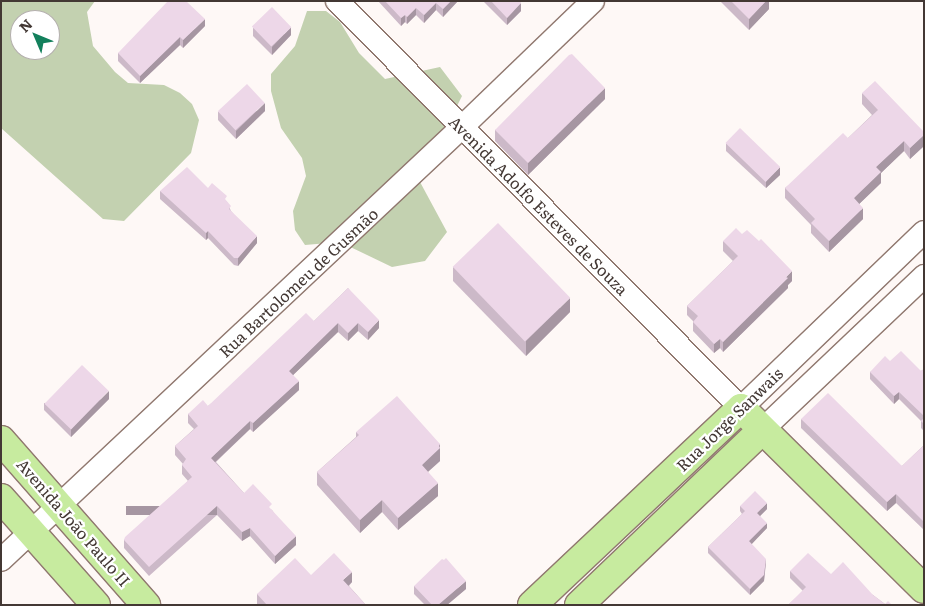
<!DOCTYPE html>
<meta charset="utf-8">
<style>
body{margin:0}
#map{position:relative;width:925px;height:606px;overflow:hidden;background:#fef8f6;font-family:Literata,serif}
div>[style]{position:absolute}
.green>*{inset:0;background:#c3d1b0}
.roads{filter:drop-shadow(1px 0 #90786f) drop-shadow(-1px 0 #90786f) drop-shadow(0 1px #90786f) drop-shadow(0 -1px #90786f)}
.minor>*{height:22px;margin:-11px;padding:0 11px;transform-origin:11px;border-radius:11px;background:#fff}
.major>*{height:28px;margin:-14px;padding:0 14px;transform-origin:14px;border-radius:14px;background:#c7eb9f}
.wall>*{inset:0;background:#ccb9c8}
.shaded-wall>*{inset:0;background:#a696a2;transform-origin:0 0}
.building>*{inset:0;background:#edd7e8;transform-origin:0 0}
span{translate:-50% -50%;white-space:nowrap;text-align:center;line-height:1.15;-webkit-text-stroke:4.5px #fff;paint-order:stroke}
.street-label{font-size:16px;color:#433834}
.frame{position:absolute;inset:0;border:2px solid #433834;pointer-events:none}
.north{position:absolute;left:10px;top:10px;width:50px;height:50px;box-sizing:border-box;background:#fff;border:1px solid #b4afae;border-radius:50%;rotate:315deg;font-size:14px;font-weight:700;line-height:20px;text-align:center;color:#433834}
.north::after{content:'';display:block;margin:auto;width:18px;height:22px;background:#13805c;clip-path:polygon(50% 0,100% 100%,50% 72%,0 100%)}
</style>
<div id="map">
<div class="green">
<i style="clip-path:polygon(evenodd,1px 1px,95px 1px,87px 12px,93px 46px,115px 72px,128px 83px,164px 85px,180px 93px,192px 104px,199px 120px,191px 153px,124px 221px,103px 219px,1px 128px,1px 1px,20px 20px,50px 20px,50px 50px,20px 50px,20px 20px)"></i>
<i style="clip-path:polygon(307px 11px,326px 11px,340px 22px,359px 53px,385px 79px,440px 67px,462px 96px,446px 128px,413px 169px,447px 232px,425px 261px,392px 267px,340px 242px,305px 245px,295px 230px,293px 211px,306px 176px,302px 158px,281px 128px,271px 91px,271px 74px,295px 46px)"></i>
</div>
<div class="roads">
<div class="minor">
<i style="left:337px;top:1px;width:573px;rotate:45.21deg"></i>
<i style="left:741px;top:408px;width:254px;rotate:-43.9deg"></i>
<i style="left:762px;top:430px;width:224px;rotate:-43.5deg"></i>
<i style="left:1px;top:560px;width:631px;rotate:-43.2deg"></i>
<i style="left:461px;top:128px;width:183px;rotate:-43.9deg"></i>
</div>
<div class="major">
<i style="left:1px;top:440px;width:220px;rotate:48.7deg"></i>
<i style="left:1px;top:498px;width:143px;rotate:48.4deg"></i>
<i style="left:532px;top:605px;width:287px;rotate:-43.3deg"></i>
<i style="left:741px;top:408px;width:257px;rotate:44.7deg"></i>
<i style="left:579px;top:605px;width:253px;rotate:-43.7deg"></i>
</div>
</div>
<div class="wall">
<i style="clip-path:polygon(378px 1px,458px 1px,443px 17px,436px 10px,424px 23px,416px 15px,407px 24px,405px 22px,401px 26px)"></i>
<i style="clip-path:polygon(483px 1px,520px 1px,521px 11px,507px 25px)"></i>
<i style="clip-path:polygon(720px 1px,770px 1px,769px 2px,769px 9px,749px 30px)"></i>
<i style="clip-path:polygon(205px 26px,183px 48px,180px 45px,140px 83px,118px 61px,118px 53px)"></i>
<i style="clip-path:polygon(253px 28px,291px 35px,272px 55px,253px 36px)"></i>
<i style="clip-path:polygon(862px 93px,924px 132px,924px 146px,910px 159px,904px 151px,881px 173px,881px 183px,859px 204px,863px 219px,829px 252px,811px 233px,811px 225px,785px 198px,785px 188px,848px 138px,872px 115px,862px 104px)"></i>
<i style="clip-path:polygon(605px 99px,528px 175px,495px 141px,495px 130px)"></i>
<i style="clip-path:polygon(265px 111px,236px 139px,218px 120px,218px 112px)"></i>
<i style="clip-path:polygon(726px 143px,780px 175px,766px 188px,726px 151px)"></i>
<i style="clip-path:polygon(208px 188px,227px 202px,231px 211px,257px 243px,238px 266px,234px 265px,208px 238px,206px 240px,160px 199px,160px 191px)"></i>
<i style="clip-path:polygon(723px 241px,792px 281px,788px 285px,788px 288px,723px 352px,720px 348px,714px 353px,693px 331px,693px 321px,687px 315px,687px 306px,733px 261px,723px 251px)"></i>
<i style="clip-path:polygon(453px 267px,570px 312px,526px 356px,453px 281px)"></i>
<i style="clip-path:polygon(348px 288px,379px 328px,368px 340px,358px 331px,348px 341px,338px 332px,293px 375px,299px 390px,253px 432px,250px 429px,216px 462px,244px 493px,272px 510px,296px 545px,275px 564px,250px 536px,242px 541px,217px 515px,149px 576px,124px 548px,124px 540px,188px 481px,182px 474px,182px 465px,183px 464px,175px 455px,175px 446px,194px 429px,188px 423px,188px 414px,208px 406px,314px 321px)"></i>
<i style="clip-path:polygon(890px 361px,921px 371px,924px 369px,924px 431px,921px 428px,921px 421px,899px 399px,894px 404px,870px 379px,870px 372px)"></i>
<i style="clip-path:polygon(109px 399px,71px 437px,44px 410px,44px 403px)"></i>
<i style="clip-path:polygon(801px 419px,902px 466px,924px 445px,924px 530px,896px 503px,887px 511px,801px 428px)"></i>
<i style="clip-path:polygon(356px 432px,440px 444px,440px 461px,428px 472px,438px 496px,398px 530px,382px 512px,360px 533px,317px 485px,317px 472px,356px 437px)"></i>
<i style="clip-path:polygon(740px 506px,767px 509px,760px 516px,767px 528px,751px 544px,766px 564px,764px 581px,750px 595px,708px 553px,708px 547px,742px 514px,740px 511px)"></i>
<i style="clip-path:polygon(790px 571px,831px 574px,873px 595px,885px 604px,892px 605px,788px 605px,803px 591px,790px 578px)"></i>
<i style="clip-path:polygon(311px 575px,352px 582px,349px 586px,366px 605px,257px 605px,257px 594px)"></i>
<i style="clip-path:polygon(414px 586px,466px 589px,447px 605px,425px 605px,414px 594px)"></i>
</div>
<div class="shaded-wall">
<i style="clip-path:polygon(451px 1px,458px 1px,443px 17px,443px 9px)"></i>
<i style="clip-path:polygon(766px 1px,770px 1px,769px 2px,769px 9px,749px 30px,749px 19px)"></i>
<i style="clip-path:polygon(436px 3px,436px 10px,424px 23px,424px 15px)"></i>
<i style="clip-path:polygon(521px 3px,521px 11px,507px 25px,507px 18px)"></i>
<i style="clip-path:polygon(416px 8px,416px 15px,407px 24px,407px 17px)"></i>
<i style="clip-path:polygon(405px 15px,405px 22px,401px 26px,401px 18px)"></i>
<i style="clip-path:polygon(205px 19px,205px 26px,183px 48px,183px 40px)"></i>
<i style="clip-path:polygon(291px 27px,291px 35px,272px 55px,272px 47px)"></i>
<i style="clip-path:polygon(180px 37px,180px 45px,140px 83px,140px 76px)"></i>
<i style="clip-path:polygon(605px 88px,605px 99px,528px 175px,528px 163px)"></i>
<i style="clip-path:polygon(265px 103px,265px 111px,236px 139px,236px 131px)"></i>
<i style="clip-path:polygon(924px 135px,924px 146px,910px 159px,910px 148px)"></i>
<i style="clip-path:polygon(904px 141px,904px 151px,881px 173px,881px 183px,854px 209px,854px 198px,876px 167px)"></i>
<i style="clip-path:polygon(780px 167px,780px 175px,766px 188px,766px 181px)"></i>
<i style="clip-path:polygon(863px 208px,863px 219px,829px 252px,829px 241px)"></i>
<i style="clip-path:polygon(208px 231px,208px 238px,206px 240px,206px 233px)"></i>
<i style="clip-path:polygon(257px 236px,257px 243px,238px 266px,238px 258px)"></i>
<i style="clip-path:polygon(792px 271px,792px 281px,788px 285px,788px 288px,723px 352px,723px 342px)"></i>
<i style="clip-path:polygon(570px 298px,570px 312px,526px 356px,526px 341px)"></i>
<i style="clip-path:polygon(379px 320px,379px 328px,368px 340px,368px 332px)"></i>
<i style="clip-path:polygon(338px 323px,338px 332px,289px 379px,289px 371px)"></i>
<i style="clip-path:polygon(358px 323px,358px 331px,348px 341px,348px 333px)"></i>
<i style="clip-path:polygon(720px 339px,720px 348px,714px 353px,714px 344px)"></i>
<i style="clip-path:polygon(299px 381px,299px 390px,253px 432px,253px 423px)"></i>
<i style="clip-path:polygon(109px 391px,109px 399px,71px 437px,71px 429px)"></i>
<i style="clip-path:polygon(899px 392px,899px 399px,894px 404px,894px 396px)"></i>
<i style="clip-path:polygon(250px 421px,250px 429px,211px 466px,211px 458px)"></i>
<i style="clip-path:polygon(440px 444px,440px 461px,422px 477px,422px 465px)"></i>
<i style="clip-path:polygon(438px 483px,438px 496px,398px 530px,398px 518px)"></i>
<i style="clip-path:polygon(896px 494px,896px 503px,887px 511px,887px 502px)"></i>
<i style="clip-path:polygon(382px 500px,382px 512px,360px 533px,360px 520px)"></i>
<i style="clip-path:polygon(767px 503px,767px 509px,757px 519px,757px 513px)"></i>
<i style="left:217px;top:506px;width:9px;height:91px;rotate:90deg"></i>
<i style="clip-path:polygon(767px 523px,767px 528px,749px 547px,749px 541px)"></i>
<i style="clip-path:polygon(250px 528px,250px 536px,242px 541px,242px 532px)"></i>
<i style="clip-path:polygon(296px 536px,296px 545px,275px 564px,275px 556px)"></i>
<i style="clip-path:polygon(766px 559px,764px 581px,750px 595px,750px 589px)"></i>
<i style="clip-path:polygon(352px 572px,352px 582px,343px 591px,343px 580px)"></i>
<i style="clip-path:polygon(466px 581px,466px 589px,447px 605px,438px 605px)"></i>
</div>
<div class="building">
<i style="clip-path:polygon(168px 1px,186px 1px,205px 19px,183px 40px,180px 37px,140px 76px,118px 53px)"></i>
<i style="clip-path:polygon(385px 1px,451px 1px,443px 9px,436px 3px,424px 15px,416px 8px,407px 17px,405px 15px,401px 18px)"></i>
<i style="clip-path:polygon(491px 1px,520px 1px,521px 3px,507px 18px)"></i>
<i style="clip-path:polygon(731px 1px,766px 1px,749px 19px)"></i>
<i style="left:272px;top:7px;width:28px;height:28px;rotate:46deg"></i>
<i style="clip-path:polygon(572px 54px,605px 88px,528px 163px,495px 130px,569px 55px)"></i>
<i style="clip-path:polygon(875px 81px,924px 132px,924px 135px,910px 148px,904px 141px,876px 167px,881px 172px,854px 198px,863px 208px,829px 241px,811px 223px,815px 219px,785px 188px,843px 133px,848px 138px,878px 110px,862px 93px)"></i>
<i style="left:247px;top:84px;width:26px;height:40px;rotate:47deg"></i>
<i style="left:740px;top:128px;width:56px;height:21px;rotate:44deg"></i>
<i style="clip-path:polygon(187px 167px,208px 188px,212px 183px,227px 196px,225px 199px,231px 206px,229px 209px,257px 236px,238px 258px,234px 258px,208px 231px,206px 233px,160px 191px)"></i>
<i style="left:498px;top:223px;width:104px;height:63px;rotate:46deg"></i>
<i style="clip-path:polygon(736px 228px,742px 234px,747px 230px,759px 241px,761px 239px,792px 271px,786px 277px,788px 278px,723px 342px,720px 339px,714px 344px,693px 322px,698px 316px,687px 306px,738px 256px,723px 241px)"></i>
<i style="clip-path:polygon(348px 288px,379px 320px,368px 332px,358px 323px,348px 333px,338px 323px,289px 371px,299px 381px,253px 423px,250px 421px,211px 458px,244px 493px,253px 484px,272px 504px,269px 507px,296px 536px,275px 556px,250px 528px,242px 532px,217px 506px,149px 567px,124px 540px,125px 537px,192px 477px,182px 465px,186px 459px,175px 446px,198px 426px,188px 414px,203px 400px,208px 406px,306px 313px,314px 321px)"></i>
<i style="clip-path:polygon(901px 351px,921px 371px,924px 369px,924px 416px,899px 392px,894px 396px,870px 372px,885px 356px,890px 361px)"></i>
<i style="left:82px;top:365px;width:37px;height:54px;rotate:44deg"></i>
<i style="clip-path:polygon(828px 393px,902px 466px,924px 445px,924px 522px,896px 494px,887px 502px,801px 419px)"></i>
<i style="clip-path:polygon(397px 396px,440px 444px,439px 446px,440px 448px,422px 465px,438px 483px,398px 518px,382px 500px,360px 520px,317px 472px,359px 435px,356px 432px)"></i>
<i style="clip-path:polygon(924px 418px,924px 424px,921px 421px)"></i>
<i style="clip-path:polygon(755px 491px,767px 503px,757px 513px,767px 523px,749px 541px,766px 559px,764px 575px,750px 589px,708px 547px,745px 511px,740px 506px)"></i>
<i style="clip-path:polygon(334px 553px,352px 572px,343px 580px,366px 605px,267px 605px,257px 594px,295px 558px,311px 575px)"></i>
<i style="clip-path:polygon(808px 553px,831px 574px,843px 562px,873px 595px,885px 604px,888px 601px,892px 605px,788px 605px,806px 587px,790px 571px)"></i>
<i style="clip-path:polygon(446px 558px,466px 581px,438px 605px,432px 605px,414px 586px,442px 559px,444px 560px)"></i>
</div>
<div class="street-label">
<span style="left:539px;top:205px;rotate:45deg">Avenida Adolfo Esteves de Souza</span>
<span style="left:298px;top:282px;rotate:-43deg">Rua Bartolomeu de Gusmão</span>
<span style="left:729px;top:419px;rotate:-44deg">Rua Jorge Sanwais</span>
<span style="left:74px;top:522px;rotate:49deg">Avenida João Paulo II</span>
</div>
<div class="frame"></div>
<div class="north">N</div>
</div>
